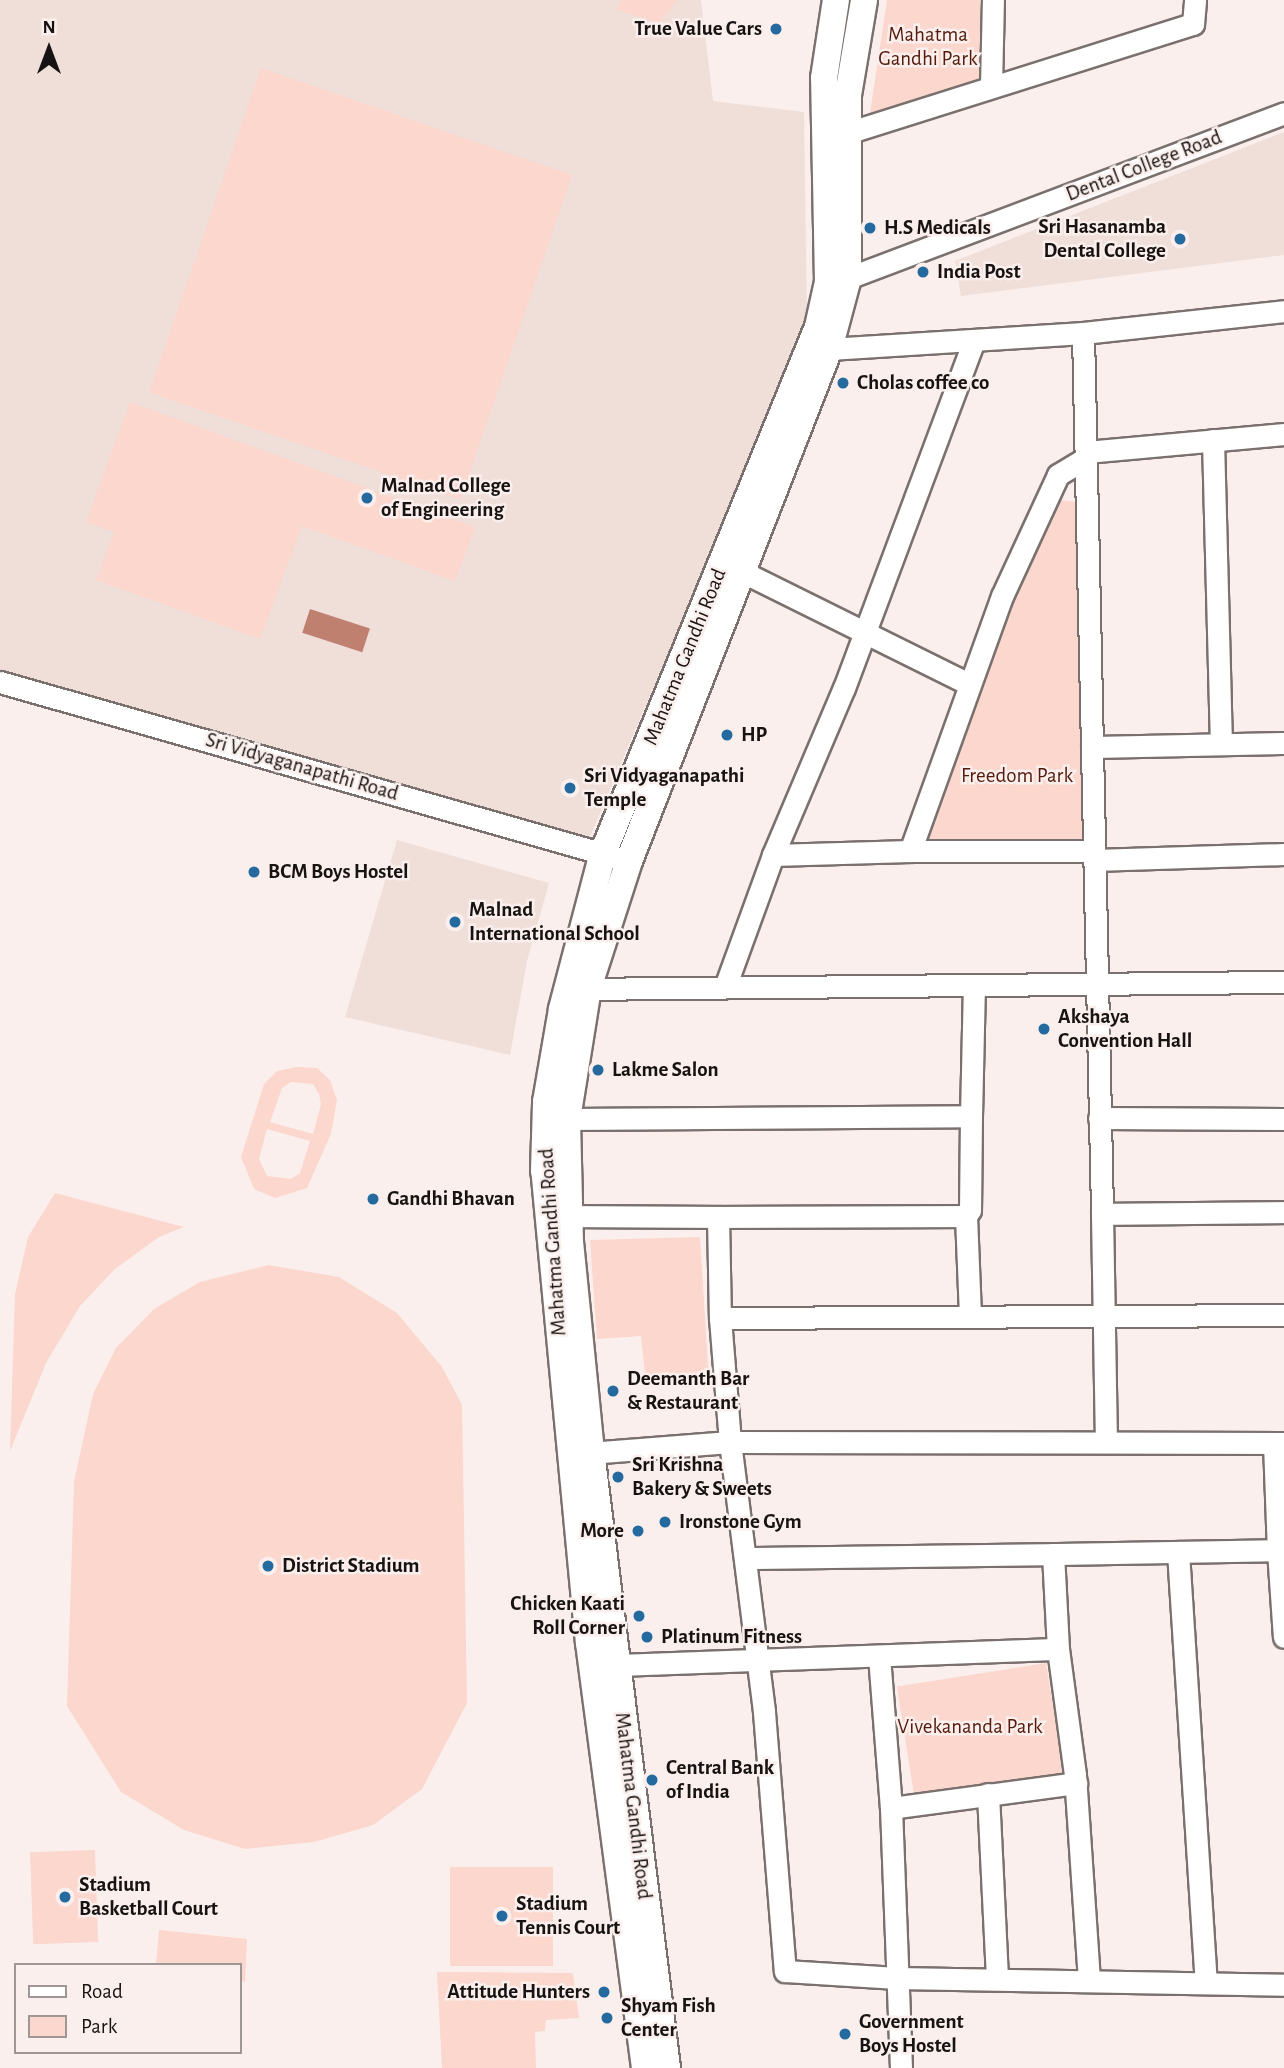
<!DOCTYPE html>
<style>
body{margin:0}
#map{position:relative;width:1284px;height:2068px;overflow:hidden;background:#faefec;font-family:"Alegreya Sans",sans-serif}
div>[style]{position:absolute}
.built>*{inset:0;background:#f0ded9}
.green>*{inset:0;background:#fbd7ce;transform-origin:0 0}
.water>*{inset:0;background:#c0806f;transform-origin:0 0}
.roads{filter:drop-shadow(2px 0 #7a716e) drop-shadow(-2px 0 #7a716e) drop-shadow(0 2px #7a716e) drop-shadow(0 -2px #7a716e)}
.minor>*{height:21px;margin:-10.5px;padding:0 10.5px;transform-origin:10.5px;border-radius:10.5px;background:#fff}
.tertiary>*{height:26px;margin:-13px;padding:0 13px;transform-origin:13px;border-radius:13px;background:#fff}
.dots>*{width:19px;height:19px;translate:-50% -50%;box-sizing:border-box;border:4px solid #faefec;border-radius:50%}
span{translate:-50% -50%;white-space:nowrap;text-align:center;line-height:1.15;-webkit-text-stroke:5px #faefec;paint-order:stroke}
.poi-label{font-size:21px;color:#171312;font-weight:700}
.right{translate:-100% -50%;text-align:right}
.left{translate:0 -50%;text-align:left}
.park-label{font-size:21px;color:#551a0b}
.street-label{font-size:21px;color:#171312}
.legend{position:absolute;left:14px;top:1963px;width:228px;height:91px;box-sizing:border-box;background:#faefec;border:2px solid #9f9795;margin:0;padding:9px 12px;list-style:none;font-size:21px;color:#171312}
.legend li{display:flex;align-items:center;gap:14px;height:35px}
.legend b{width:35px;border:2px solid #9f9795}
.north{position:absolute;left:14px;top:14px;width:70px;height:70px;-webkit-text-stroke:5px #faefec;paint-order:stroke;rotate:0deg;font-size:19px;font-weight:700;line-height:28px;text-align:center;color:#171312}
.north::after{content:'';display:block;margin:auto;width:24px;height:32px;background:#171312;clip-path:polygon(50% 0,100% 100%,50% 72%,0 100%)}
</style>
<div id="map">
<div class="built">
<i style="clip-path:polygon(0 0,701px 0,713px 101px,804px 112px,807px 325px,589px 839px,0 671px)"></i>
<i style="clip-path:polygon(1284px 132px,1284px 255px,961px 296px,955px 261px)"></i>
<i style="clip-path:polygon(397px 840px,549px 883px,527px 961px,510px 1055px,345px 1017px)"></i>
</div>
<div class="green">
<i style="clip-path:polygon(621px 0,678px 0,659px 23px,617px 10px)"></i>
<i style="clip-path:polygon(887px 0,980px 0,980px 81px,870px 113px)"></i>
<i style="left:261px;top:68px;width:329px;height:343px;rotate:19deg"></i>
<i style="clip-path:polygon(130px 402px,475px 527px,455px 581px,302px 526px,260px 639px,96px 580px,114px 532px,86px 522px)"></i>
<i style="clip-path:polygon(1057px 500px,1079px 502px,1084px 842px,922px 842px,995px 645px)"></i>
<i style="clip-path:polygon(evenodd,297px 1067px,317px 1068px,330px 1080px,337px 1100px,331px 1134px,307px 1188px,275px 1198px,254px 1189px,241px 1157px,264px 1084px,277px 1071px,297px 1067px,291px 1082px,313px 1084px,319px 1094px,321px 1104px,313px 1134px,270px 1122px,282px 1088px,291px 1082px,297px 1067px,267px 1129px,310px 1141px,300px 1173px,291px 1179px,267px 1176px,259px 1159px,267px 1129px)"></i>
<i style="clip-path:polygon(55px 1193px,184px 1227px,159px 1237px,115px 1269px,80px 1306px,46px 1363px,10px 1451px,15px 1294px,28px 1237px)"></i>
<i style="clip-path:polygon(700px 1237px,709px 1382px,646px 1384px,641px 1336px,597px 1339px,590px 1240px)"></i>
<i style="clip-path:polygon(269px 1265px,339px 1277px,397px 1313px,442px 1367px,462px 1405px,467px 1703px,422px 1789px,373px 1825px,314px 1842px,245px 1849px,184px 1830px,121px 1792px,67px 1706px,74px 1482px,93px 1394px,116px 1348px,154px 1309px,200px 1282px)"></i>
<i style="left:1046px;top:1663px;width:112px;height:151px;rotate:81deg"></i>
<i style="left:95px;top:1850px;width:92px;height:65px;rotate:88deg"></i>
<i style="left:450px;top:1867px;width:103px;height:99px"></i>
<i style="clip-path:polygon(159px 1930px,247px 1939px,245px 1982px,240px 1981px,240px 1965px,156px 1965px)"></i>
<i style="clip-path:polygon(437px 1972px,573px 1973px,579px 2018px,546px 2020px,545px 2031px,535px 2032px,536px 2068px,442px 2068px)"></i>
</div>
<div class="water">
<i style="left:310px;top:609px;width:63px;height:25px;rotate:18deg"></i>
</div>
<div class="roads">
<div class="minor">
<i style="left:991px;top:86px;width:86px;rotate:-88.7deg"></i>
<i style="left:847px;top:133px;width:363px;rotate:-17.5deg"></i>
<i style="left:1193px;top:24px;width:24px;rotate:-85deg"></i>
<i style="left:848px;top:278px;width:466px;rotate:-20.7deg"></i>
<i style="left:1083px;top:333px;width:881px;rotate:88.76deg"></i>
<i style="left:1102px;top:1214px;width:182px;rotate:-0.6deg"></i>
<i style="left:829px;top:349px;width:255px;rotate:-3.6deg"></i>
<i style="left:1083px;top:333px;width:202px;rotate:-6.2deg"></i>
<i style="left:1213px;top:440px;width:304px;rotate:88.5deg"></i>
<i style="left:1086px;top:452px;width:199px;rotate:-5.2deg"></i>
<i style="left:1086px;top:458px;width:33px;rotate:149deg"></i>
<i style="left:1058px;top:475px;width:133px;rotate:114.8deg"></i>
<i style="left:1002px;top:596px;width:271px;rotate:109.8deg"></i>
<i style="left:910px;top:851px;width:184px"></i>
<i style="left:743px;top:572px;width:252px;rotate:26.4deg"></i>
<i style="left:0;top:682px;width:654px;rotate:15.89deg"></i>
<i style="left:1092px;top:747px;width:192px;rotate:-1.2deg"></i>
<i style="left:910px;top:851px;width:137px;rotate:178.3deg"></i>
<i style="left:773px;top:855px;width:181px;rotate:-67deg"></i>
<i style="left:844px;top:688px;width:371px;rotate:-69.5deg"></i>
<i style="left:1094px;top:860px;width:190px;rotate:-1.8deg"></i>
<i style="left:725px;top:987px;width:140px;rotate:-70deg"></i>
<i style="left:576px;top:989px;width:708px;rotate:-0.57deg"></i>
<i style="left:971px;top:1116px;width:129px;rotate:-88.7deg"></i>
<i style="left:1099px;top:1118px;width:185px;rotate:0.3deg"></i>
<i style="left:567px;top:1119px;width:404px;rotate:-0.4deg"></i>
<i style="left:971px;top:1116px;width:94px;rotate:90.6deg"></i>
<i style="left:970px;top:1210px;width:7px;rotate:124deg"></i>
<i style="left:966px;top:1216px;width:248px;rotate:179.8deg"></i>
<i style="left:718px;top:1217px;width:101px;rotate:88.9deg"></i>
<i style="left:720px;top:1318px;width:564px;rotate:-0.3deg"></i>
<i style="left:1102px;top:1214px;width:225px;rotate:89deg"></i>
<i style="left:568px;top:1216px;width:150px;rotate:0.4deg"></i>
<i style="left:966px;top:1216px;width:100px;rotate:87.7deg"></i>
<i style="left:720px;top:1318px;width:124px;rotate:85.4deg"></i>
<i style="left:730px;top:1442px;width:272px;rotate:82.8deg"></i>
<i style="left:764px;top:1712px;width:260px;rotate:85.4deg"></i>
<i style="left:785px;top:1971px;width:112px;rotate:3.6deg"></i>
<i style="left:897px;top:1978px;width:387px;rotate:1deg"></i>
<i style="left:1274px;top:1443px;width:107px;rotate:87.9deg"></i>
<i style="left:1278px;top:1550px;width:6px"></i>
<i style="left:576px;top:1454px;width:154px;rotate:-4.5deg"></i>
<i style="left:730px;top:1442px;width:554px;rotate:0.1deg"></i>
<i style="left:1178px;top:1552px;width:429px;rotate:86.3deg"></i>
<i style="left:745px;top:1558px;width:308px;rotate:-0.7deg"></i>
<i style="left:1058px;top:1649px;width:127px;rotate:82.3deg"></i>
<i style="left:1075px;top:1775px;width:205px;rotate:86.1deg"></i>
<i style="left:879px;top:1656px;width:152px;rotate:85.5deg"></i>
<i style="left:615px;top:1665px;width:443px;rotate:-2.1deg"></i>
<i style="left:1058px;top:1649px;width:95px;rotate:-93deg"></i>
<i style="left:1053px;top:1554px;width:225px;rotate:-1deg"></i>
<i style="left:1278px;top:1550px;width:87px;rotate:86.1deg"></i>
<i style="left:988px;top:1794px;width:184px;rotate:87.2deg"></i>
<i style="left:901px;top:2068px;width:260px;rotate:-92.2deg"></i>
<i style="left:891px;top:1808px;width:187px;rotate:-7.7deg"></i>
</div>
<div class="tertiary">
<i style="left:645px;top:2068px;width:429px;rotate:-97.5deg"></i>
<i style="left:589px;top:1643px;width:474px;rotate:-95.4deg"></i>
<i style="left:544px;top:1171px;width:69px;rotate:-88.3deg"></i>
<i style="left:546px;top:1102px;width:94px;rotate:-80.2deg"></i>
<i style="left:562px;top:1009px;width:161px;rotate:-75.3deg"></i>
<i style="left:603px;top:853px;width:568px;rotate:-67.77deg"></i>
<i style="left:818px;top:327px;width:46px;rotate:-77.5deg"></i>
<i style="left:828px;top:282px;width:204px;rotate:-91.1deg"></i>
<i style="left:824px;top:78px;width:79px;rotate:-81.3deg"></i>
<i style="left:667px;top:2068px;width:621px;rotate:-97.03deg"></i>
<i style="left:591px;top:1452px;width:210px;rotate:-95.7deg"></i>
<i style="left:570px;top:1243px;width:124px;rotate:-91.4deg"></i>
<i style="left:567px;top:1119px;width:133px;rotate:-80.9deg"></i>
<i style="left:588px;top:988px;width:133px;rotate:-72.1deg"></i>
<i style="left:629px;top:861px;width:550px;rotate:-68.66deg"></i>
<i style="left:829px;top:349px;width:73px;rotate:-75deg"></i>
<i style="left:848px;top:278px;width:183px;rotate:-90deg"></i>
<i style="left:848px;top:95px;width:96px;rotate:-80.4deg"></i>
</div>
</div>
<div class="dots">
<i style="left:776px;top:29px;background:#256a9f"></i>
<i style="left:870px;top:228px;background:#256a9f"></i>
<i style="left:1180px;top:239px;background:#256a9f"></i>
<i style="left:923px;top:272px;background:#256a9f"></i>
<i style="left:843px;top:383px;background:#256a9f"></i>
<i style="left:367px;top:498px;background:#256a9f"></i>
<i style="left:727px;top:735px;background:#256a9f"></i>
<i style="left:570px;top:788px;background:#256a9f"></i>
<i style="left:254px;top:872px;background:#256a9f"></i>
<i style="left:455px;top:922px;background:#256a9f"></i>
<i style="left:1044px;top:1029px;background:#256a9f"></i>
<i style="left:598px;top:1070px;background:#256a9f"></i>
<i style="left:373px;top:1199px;background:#256a9f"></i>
<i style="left:613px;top:1391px;background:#256a9f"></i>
<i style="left:618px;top:1477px;background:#256a9f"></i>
<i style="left:665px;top:1522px;background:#256a9f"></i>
<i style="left:638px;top:1531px;background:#256a9f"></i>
<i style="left:268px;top:1566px;background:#256a9f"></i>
<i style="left:639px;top:1616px;background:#256a9f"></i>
<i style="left:647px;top:1637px;background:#256a9f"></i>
<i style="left:652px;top:1780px;background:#256a9f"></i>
<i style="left:65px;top:1897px;background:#256a9f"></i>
<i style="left:502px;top:1916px;background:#256a9f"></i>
<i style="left:604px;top:1992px;background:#256a9f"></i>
<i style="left:607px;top:2018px;background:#256a9f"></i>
<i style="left:845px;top:2034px;background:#256a9f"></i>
</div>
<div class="poi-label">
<span class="right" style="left:762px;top:29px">True Value Cars</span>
<span class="right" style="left:1166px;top:239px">Sri Hasanamba<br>Dental College</span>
<span class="left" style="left:884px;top:228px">H.S Medicals</span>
<span class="left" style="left:937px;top:272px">India Post</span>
<span class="left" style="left:857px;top:383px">Cholas coffee co</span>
<span class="left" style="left:381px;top:498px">Malnad College<br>of Engineering</span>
<span class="left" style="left:741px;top:735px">HP</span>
<span class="left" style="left:584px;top:788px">Sri Vidyaganapathi<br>Temple</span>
<span class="left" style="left:268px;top:872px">BCM Boys Hostel</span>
<span class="left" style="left:469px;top:922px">Malnad<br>International School</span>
<span class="left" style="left:1058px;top:1029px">Akshaya<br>Convention Hall</span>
<span class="left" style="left:612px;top:1070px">Lakme Salon</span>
<span class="left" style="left:387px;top:1199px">Gandhi Bhavan</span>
<span class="left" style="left:627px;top:1391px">Deemanth Bar<br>&amp; Restaurant</span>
<span class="left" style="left:632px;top:1477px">Sri Krishna<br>Bakery &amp; Sweets</span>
<span class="left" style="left:679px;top:1522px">Ironstone Gym</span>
<span class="right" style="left:624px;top:1531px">More</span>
<span class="left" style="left:282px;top:1566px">District Stadium</span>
<span class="right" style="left:625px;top:1616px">Chicken Kaati<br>Roll Corner</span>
<span class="left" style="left:661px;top:1637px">Platinum Fitness</span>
<span class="left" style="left:666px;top:1780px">Central Bank<br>of India</span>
<span class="left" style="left:79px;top:1897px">Stadium<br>Basketball Court</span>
<span class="left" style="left:516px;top:1916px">Stadium<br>Tennis Court</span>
<span class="right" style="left:590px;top:1992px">Attitude Hunters</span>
<span class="left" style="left:621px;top:2018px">Shyam Fish<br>Center</span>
<span class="left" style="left:859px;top:2034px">Government<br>Boys Hostel</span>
</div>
<div class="park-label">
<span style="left:928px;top:47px">Mahatma<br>Gandhi Park</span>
<span style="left:1017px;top:776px">Freedom Park</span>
<span style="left:970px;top:1727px">Vivekananda Park</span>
</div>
<div class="street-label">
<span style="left:1144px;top:166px;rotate:-21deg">Dental College Road</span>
<span style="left:685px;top:657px;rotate:-68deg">Mahatma Gandhi Road</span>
<span style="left:302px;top:767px;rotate:16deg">Sri Vidyaganapathi Road</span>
<span style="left:553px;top:1242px;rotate:-94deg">Mahatma Gandhi Road</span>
<span style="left:633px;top:1806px;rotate:83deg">Mahatma Gandhi Road</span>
</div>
<ul class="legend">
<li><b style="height:9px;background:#fff"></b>Road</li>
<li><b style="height:19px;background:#fbd7ce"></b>Park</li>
</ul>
<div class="north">N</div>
</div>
